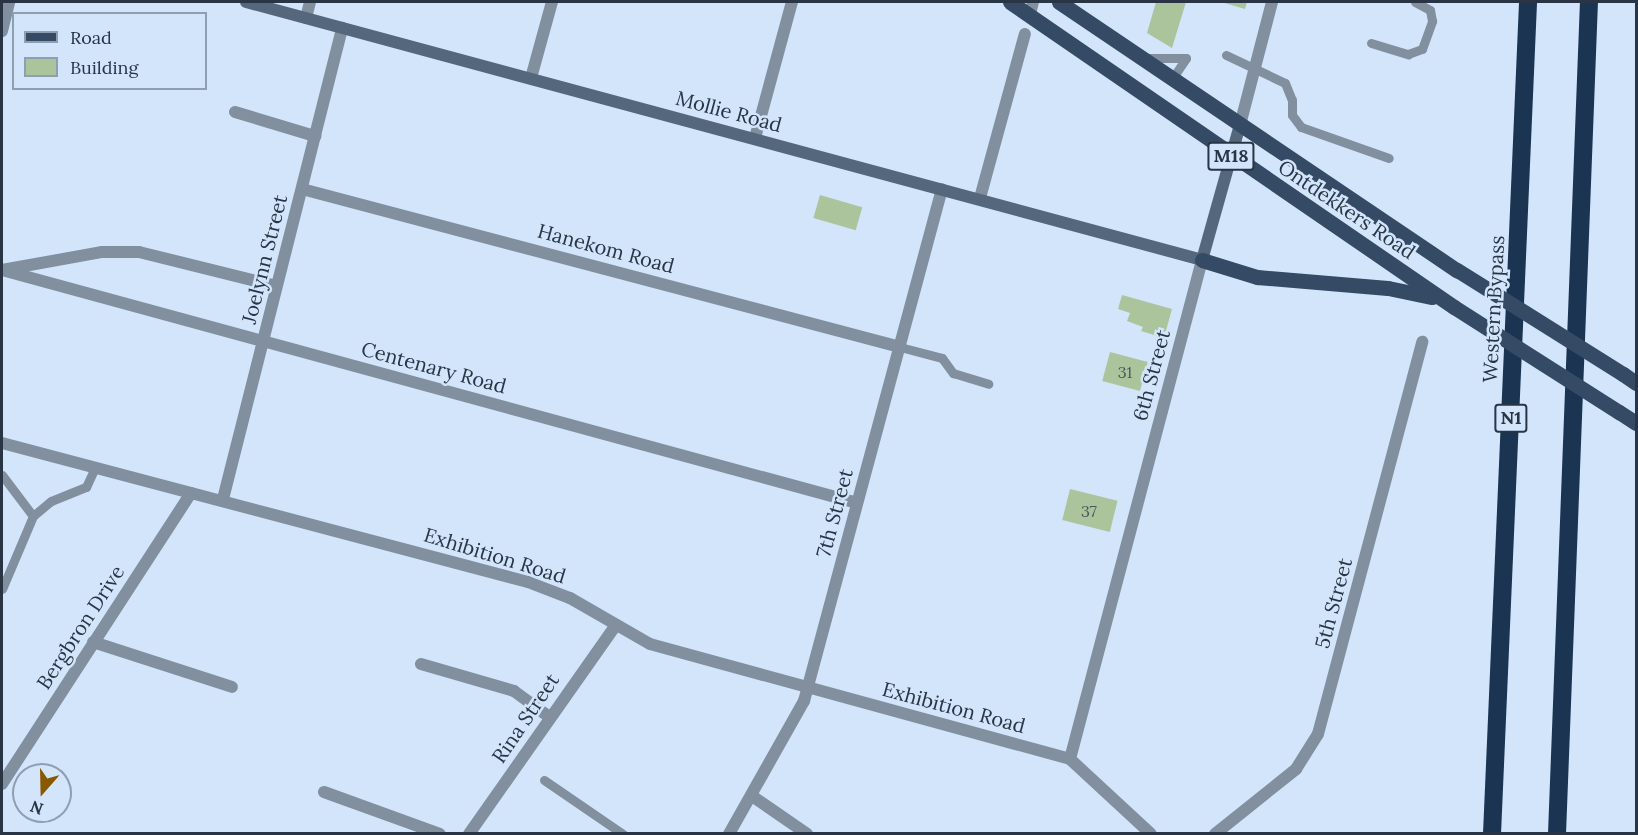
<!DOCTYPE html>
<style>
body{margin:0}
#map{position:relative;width:1638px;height:835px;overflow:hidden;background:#d2e5fb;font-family:Lora,serif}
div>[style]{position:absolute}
.building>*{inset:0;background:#acc49c;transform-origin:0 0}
.lane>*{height:9px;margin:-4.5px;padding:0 4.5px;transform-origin:4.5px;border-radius:4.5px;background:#828f9f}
.street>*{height:12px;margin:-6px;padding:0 6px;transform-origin:6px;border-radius:6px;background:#828f9f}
.secondary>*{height:12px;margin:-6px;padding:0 6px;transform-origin:6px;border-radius:6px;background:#55677d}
.primary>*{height:15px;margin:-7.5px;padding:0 7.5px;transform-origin:7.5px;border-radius:7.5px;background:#354b65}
.highway>*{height:18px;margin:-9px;padding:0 9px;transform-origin:9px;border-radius:9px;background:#1a3451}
.primary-bridge>*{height:15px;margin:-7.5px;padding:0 7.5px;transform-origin:7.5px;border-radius:7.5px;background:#354b65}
span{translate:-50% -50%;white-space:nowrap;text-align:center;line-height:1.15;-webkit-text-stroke:5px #d2e5fb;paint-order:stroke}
.number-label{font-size:16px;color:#4a595a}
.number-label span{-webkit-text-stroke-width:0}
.shield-label span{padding:2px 4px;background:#d2e5fb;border:2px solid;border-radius:4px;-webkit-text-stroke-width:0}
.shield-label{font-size:18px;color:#293544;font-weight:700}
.street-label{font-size:20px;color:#293544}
.frame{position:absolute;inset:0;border:3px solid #293544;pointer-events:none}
.legend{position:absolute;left:12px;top:12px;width:195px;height:78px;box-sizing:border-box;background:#d2e5fb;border:2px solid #8e9fb2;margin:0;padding:8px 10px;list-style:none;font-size:18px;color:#293544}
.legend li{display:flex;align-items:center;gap:12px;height:30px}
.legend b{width:30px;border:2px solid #8e9fb2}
.north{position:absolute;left:12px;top:763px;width:60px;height:60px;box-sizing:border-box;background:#d2e5fb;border:2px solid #8e9fb2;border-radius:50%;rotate:200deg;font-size:16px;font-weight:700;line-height:24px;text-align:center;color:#293544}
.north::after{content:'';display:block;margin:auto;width:21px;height:27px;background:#895900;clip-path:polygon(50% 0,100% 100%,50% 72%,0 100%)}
</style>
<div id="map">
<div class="building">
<i style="clip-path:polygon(1156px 2px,1186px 2px,1172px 48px,1147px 33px)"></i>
<i style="clip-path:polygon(1221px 2px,1247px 2px,1245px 9px)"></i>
<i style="left:820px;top:195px;width:44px;height:24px;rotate:16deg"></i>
<i style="clip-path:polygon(1122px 295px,1172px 309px,1164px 338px,1141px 331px,1143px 327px,1127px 321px,1130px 313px,1118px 309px)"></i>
<i style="left:1110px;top:352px;width:39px;height:30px;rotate:15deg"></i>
<i style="left:1070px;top:489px;width:49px;height:32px;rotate:14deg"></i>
</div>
<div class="lane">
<i style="left:1371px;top:43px;width:39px;rotate:17deg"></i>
<i style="left:1408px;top:54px;width:15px;rotate:-20deg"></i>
<i style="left:1422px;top:49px;width:30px;rotate:-70deg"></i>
<i style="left:1432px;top:21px;width:11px;rotate:-100deg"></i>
<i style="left:1430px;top:10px;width:17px;rotate:-152deg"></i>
<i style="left:1226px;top:55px;width:65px;rotate:25.4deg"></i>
<i style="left:1285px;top:83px;width:18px;rotate:68deg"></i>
<i style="left:1292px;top:100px;width:15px;rotate:90deg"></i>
<i style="left:1292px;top:115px;width:15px;rotate:53deg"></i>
<i style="left:1301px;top:127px;width:93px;rotate:19.4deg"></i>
<i style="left:1146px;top:58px;width:40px"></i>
<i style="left:1172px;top:79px;width:25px;rotate:-56deg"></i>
<i style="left:900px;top:347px;width:43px;rotate:14.7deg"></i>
<i style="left:942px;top:358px;width:19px;rotate:54deg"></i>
<i style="left:953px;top:373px;width:37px;rotate:17deg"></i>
<i style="left:2px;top:475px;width:51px;rotate:52.9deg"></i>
<i style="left:33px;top:516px;width:79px;rotate:113deg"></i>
<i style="left:33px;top:516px;width:23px;rotate:-40deg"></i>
<i style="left:51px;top:501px;width:38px;rotate:-22deg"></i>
<i style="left:86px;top:487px;width:21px;rotate:-65deg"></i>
<i style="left:544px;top:780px;width:96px;rotate:34.4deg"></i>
</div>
<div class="street">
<i style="left:1030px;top:14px;width:12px;rotate:-76deg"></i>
<i style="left:306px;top:18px;width:16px;rotate:-76deg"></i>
<i style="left:2px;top:31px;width:30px;rotate:-76deg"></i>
<i style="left:531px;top:78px;width:79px;rotate:-74.6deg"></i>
<i style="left:235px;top:112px;width:84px;rotate:16.7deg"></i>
<i style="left:1240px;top:125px;width:127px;rotate:-75.4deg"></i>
<i style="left:755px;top:138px;width:141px;rotate:-74.8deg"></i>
<i style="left:302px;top:189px;width:619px;rotate:14.8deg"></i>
<i style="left:980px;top:198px;width:170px;rotate:-74.7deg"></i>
<i style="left:2px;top:270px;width:886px;rotate:15.24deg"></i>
<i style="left:2px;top:270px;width:102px;rotate:-10.2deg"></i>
<i style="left:102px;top:252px;width:37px"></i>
<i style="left:139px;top:252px;width:141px;rotate:13.9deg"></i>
<i style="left:2px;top:443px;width:544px;rotate:14.8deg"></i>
<i style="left:528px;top:582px;width:45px;rotate:20.9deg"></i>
<i style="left:570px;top:598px;width:92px;rotate:29.9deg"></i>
<i style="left:650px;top:644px;width:435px;rotate:15.3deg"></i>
<i style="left:1070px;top:759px;width:110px;rotate:42.8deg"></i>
<i style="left:223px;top:499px;width:486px;rotate:-75.8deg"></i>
<i style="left:93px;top:642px;width:146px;rotate:17.9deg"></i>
<i style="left:421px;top:664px;width:97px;rotate:16.2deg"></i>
<i style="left:514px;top:691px;width:42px;rotate:36.3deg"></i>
<i style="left:1070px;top:759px;width:516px;rotate:-75.18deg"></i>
<i style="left:2px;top:784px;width:347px;rotate:-57deg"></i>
<i style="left:324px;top:792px;width:123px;rotate:19.9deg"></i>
<i style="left:752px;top:796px;width:67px;rotate:34.6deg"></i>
<i style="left:469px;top:834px;width:254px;rotate:-54.9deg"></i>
<i style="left:729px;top:834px;width:153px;rotate:-60.6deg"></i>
<i style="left:804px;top:701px;width:530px;rotate:-74.92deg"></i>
<i style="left:1215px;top:834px;width:104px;rotate:-38.7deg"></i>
<i style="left:1296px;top:769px;width:41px;rotate:-57.8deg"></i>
<i style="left:1318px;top:734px;width:406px;rotate:-75.1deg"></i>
</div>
<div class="secondary">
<i style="left:246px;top:2px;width:990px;rotate:15.1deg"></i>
<i style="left:1202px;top:260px;width:140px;rotate:-74.3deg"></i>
</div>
<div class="primary">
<i style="left:1010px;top:2px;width:539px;rotate:34.49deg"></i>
<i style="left:1059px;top:2px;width:480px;rotate:34deg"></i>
<i style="left:1202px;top:260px;width:58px;rotate:17.2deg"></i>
<i style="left:1257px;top:277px;width:131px;rotate:4.8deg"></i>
<i style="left:1388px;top:288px;width:45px;rotate:11.6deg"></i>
<i style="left:1623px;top:374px;width:16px;rotate:35deg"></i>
<i style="left:1619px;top:412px;width:20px;rotate:33deg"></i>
</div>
<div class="highway">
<i style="left:1492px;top:834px;width:833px;rotate:-87.52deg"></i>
<i style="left:1557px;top:834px;width:833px;rotate:-87.8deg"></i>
</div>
<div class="primary-bridge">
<i style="left:1457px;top:270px;width:196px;rotate:32.1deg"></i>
<i style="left:1454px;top:307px;width:196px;rotate:32.5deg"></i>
</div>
<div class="number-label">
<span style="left:1125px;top:372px">31</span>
<span style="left:1089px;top:511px">37</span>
</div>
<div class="shield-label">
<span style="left:1231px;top:156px">M18</span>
<span style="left:1511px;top:418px">N1</span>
</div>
<div class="street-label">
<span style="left:729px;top:111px;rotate:15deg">Mollie Road</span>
<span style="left:1347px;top:209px;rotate:34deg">Ontdekkers Road</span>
<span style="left:606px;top:248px;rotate:15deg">Hanekom Road</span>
<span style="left:264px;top:259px;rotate:-76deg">Joelynn Street</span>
<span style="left:1493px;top:309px;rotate:-87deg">Western Bypass</span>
<span style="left:434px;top:367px;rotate:15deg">Centenary Road</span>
<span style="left:1151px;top:375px;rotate:-75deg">6th Street</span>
<span style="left:834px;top:513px;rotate:-75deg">7th Street</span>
<span style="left:495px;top:555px;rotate:17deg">Exhibition Road</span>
<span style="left:1333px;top:603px;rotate:-75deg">5th Street</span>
<span style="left:80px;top:627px;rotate:-57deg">Bergbron Drive</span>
<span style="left:954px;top:707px;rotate:15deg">Exhibition Road</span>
<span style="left:525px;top:718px;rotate:-56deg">Rina Street</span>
</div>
<div class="frame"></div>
<ul class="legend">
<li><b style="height:8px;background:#354b65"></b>Road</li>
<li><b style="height:16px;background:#acc49c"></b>Building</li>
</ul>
<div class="north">N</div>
</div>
